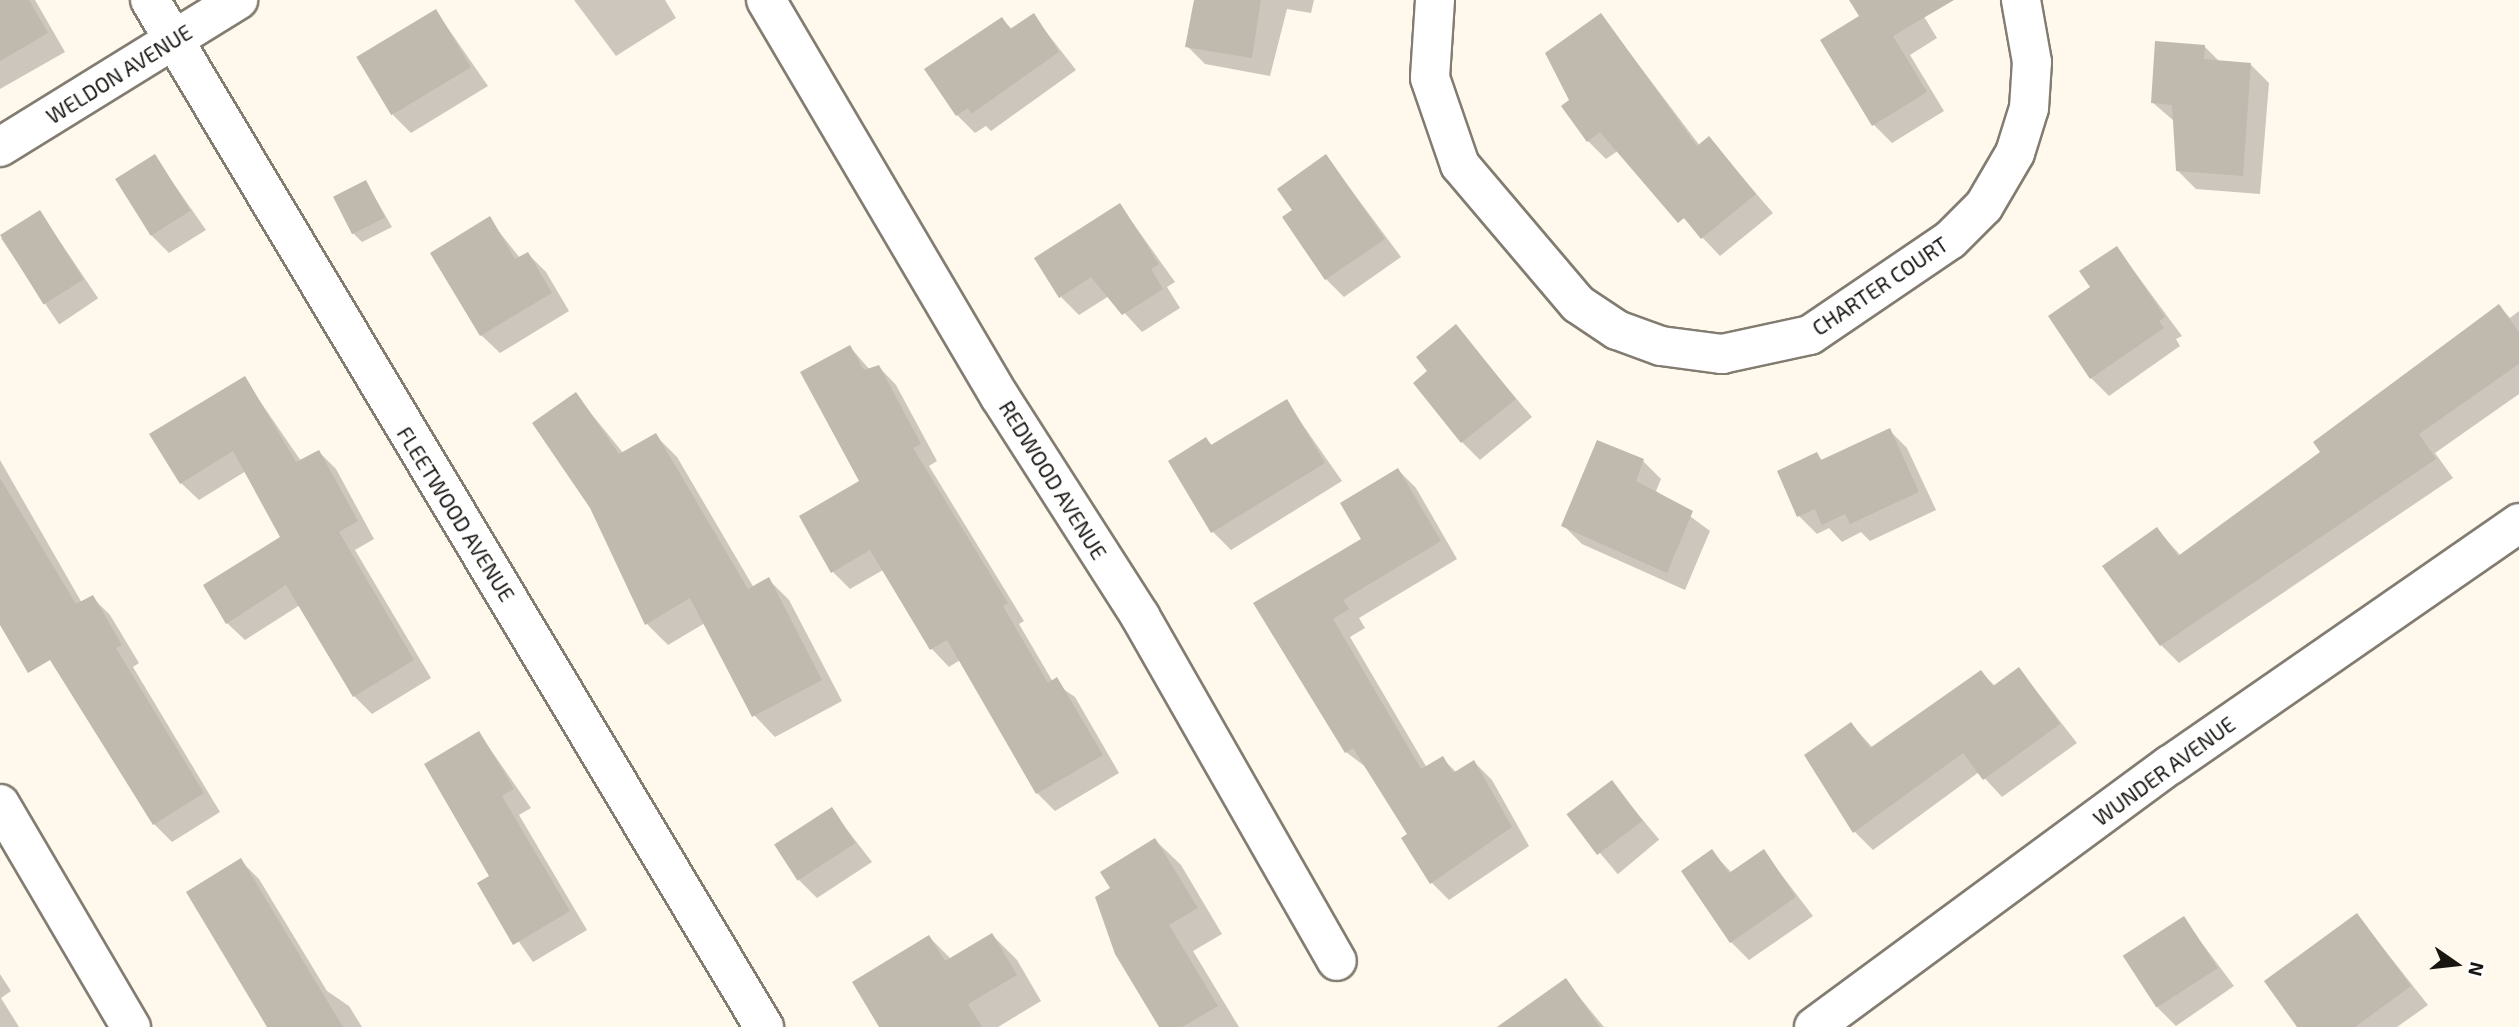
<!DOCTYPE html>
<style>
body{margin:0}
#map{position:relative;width:2519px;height:1027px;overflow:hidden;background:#fff8ec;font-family:"Exo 2",sans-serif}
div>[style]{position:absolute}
.shadow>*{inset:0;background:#0003;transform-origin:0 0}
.building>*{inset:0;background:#c0b9ae;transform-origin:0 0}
.roads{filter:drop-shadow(2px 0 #827c71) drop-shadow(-2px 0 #827c71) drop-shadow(0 2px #827c71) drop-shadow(0 -2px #827c71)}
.minor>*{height:38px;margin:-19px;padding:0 19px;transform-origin:19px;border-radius:19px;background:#fff}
span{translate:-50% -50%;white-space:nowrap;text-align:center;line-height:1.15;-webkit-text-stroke:5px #fff;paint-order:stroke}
.street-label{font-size:21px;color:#191612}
.north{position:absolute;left:2421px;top:929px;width:70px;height:70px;-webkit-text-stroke:5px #fff;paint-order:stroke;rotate:104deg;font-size:19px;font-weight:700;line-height:28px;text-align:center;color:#191612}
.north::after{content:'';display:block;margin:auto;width:24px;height:32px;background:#191612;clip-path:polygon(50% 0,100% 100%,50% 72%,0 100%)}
</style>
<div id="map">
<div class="shadow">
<i style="clip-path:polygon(0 0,35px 0,65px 52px,0 89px)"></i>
<i style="clip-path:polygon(574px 0,665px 0,676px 18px,616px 56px)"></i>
<i style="clip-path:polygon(1195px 0,1314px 0,1311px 13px,1287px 9px,1270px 76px,1205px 64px,1187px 46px)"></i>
<i style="clip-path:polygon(1858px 0,1914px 0,1937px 38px,1910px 55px,1944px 111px,1892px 143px,1874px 125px)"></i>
<i style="clip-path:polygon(436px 11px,488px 86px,411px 133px,393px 115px)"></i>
<i style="clip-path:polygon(1033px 15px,1076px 70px,991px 131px,986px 126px,975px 133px,957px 115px,1002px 19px,1012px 29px)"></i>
<i style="clip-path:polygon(1601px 15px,1700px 146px,1709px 139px,1773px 213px,1720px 256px,1619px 150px,1606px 159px,1588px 141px,1571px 101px)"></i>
<i style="clip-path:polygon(2204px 46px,2220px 62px,2251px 65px,2269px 83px,2260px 194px,2196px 189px,2177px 170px,2174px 121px,2152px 102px)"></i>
<i style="clip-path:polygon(1326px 156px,1401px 257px,1344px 297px,1326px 279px)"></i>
<i style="clip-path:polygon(155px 157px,206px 230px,169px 253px,151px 235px)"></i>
<i style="clip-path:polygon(366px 182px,392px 227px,362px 242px,353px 233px)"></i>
<i style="clip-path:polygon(1120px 205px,1175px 282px,1167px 287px,1180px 308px,1142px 332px,1109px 296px,1079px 315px,1061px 297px)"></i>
<i style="left:40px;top:212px;width:104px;height:47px;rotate:56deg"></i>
<i style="clip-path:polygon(489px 219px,520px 258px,528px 254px,546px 272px,569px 311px,500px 353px,481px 335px)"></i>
<i style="clip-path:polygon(2117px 248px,2182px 336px,2176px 339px,2180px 346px,2109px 396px,2091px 378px,2093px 288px)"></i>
<i style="clip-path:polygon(2499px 306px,2510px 318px,2519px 311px,2519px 394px,2435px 453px,2453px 478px,2179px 663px,2161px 645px,2157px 529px,2181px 556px,2322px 452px)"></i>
<i style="clip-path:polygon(1456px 327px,1532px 417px,1480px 460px,1462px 442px,1430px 372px)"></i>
<i style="clip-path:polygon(850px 347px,870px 370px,879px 367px,896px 385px,937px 461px,929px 466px,1024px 621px,1019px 624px,1053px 682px,1075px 697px,1119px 773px,1055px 811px,1037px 793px,960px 660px,949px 667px,932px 649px,883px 570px,850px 589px,833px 572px,861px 482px)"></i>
<i style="clip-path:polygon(244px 378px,301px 461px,319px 452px,336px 469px,374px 539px,355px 550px,431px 678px,372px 714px,354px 696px,300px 605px,245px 640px,227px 623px,283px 538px,246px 471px,199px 500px,181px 483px)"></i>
<i style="clip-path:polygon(576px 395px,624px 454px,656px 436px,677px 457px,754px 588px,768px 579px,789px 600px,842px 701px,775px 737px,754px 715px,705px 623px,668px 645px,647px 624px)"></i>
<i style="clip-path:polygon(1286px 401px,1342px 481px,1231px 550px,1213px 532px,1206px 439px,1213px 446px)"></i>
<i style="clip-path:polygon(1889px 430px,1907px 448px,1936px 510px,1870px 541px,1861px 532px,1842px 542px,1829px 528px,1817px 534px,1799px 516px,1779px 472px,1817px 455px,1823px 461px)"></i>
<i style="clip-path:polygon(1598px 442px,1643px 461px,1661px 479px,1656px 491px,1710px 531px,1685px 590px,1582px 544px,1564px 526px)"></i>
<i style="clip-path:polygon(0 460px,82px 603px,92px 597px,110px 615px,139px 663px,133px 667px,220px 812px,172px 842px,154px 824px,0 571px)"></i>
<i style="clip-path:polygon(1398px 470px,1416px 488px,1457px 559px,1359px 618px,1365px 628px,1350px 637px,1427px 768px,1442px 758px,1457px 773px,1474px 762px,1492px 780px,1529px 846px,1449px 900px,1431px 882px,1410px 834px,1367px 768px,1346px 752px,1255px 604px,1363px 539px)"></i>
<i style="clip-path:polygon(2019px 669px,2077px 743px,2002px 797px,1979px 772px,1873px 850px,1855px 832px,1851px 724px,1873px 748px,1981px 672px,1995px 686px)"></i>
<i style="clip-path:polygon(479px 733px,531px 808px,519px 815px,587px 930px,533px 962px,479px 884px,491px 876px)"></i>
<i style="left:1611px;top:782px;width:75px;height:54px;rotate:50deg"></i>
<i style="clip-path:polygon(831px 809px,872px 862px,817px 898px,799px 880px)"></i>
<i style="clip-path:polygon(1155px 840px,1181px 865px,1222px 934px,1193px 951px,1239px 1027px,1161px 1027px,1112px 888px)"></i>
<i style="clip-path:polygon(1712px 852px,1732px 873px,1764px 852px,1813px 916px,1749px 960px,1731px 942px)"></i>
<i style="clip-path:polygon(241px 861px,259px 879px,327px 991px,349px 1006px,362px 1027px,268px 1027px)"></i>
<i style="clip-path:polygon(2357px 915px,2428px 1005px,2397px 1027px,2299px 1027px)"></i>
<i style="clip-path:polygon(2183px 918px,2234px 986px,2176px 1026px,2158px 1008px)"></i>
<i style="clip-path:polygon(992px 935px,1017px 960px,1041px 1001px,998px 1027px,881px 1027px,929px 937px,951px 959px)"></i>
<i style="clip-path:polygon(0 974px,11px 991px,1px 998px,19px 1027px,0 1027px)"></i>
<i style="clip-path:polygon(1566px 981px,1604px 1027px,1507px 1027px)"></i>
</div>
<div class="building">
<i style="clip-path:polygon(0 0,29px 0,48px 33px,0 61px)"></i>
<i style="clip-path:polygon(1194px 0,1261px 0,1252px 58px,1185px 47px)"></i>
<i style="clip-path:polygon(1849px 0,1954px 0,1893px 36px,1927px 92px,1872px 126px,1820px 40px,1859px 16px)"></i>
<i style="left:436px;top:9px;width:68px;height:93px;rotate:59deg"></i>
<i style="clip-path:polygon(1034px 13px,1059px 52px,971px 114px,968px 108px,956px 116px,924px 69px,1002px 17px,1010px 29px)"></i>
<i style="clip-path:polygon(1601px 13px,1697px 146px,1709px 136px,1756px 194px,1701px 239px,1684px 218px,1678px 223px,1600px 132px,1587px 142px,1561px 106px,1569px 100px,1545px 53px)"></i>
<i style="clip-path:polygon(2155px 41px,2205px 45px,2204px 59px,2251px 63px,2243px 176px,2176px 171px,2172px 105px,2151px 103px)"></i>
<i style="left:155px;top:154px;width:67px;height:47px;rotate:58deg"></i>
<i style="clip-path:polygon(1326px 154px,1385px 239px,1325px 280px,1282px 217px,1292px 210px,1277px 189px)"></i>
<i style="left:366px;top:180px;width:42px;height:37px;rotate:63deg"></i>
<i style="clip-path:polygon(1120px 203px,1159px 264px,1151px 269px,1163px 289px,1122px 315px,1091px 277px,1059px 298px,1034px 258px)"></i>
<i style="left:40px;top:210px;width:82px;height:47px;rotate:58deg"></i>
<i style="clip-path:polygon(490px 216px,515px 259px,528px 252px,552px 293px,480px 336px,430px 253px)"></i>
<i style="clip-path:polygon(2117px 246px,2165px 317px,2159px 321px,2164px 328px,2090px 379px,2048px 316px,2090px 287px,2079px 271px)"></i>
<i style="clip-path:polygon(2499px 304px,2519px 332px,2519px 364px,2419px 434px,2436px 459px,2160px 646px,2102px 566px,2157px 527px,2178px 556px,2320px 452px,2313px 442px)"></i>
<i style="clip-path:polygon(1456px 324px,1516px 399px,1461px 443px,1413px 383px,1427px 371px,1416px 357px)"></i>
<i style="clip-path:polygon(850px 345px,864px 370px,879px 365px,921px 444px,913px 448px,1008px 603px,1003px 606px,1048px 683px,1057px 677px,1103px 755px,1036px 794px,947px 640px,930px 650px,870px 550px,831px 573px,799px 516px,859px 481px,800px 372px)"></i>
<i style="clip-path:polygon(245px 376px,296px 462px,319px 450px,358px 521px,339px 532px,414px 660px,353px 697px,286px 585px,226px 624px,203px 585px,280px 537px,233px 451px,180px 484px,149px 434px)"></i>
<i style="clip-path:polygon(576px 392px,619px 454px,656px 433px,748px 589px,769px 577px,822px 680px,752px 717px,690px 598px,645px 625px,590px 508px,532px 423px)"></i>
<i style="clip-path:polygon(1287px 399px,1325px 463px,1211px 533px,1168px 461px,1206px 437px,1211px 445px)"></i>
<i style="clip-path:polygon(1890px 428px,1919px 492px,1850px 524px,1845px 514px,1822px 525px,1815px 509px,1797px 517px,1777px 471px,1817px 452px,1821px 460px)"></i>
<i style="clip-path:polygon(1597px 440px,1644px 459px,1636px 481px,1693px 511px,1667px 573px,1561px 526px)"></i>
<i style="clip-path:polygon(1398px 468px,1441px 541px,1343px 600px,1349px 609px,1333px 619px,1421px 769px,1443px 756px,1453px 773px,1474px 760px,1512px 827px,1430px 884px,1401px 838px,1407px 834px,1353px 748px,1345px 753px,1253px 603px,1361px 539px,1340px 503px)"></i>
<i style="clip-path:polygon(0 478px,76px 604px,93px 595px,122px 645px,116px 648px,204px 793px,153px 825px,50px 660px,28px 673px,0 625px)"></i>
<i style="clip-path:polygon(2019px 667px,2060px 724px,1983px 780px,1963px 753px,1853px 833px,1804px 755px,1851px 722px,1870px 748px,1981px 670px,1993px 686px)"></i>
<i style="clip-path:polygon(479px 731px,514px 789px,502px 796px,570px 911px,513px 945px,477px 883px,489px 876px,424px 764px)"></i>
<i style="left:1612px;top:780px;width:51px;height:57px;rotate:53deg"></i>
<i style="left:832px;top:807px;width:43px;height:69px;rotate:57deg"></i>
<i style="clip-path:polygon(1155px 838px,1198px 908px,1169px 925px,1218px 1006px,1182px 1027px,1159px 1027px,1115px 954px,1095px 897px,1110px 888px,1100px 872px)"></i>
<i style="clip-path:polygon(1712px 849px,1729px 873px,1764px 849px,1796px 897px,1730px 943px,1681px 871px)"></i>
<i style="clip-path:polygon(241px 858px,343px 1027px,267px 1027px,186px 892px)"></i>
<i style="clip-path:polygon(2357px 913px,2411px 986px,2355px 1027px,2297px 1027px,2264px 981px)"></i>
<i style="left:2184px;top:916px;width:62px;height:73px;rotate:57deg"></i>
<i style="clip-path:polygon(992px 933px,1017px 975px,968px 1004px,982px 1027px,879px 1027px,852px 982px,929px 935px,945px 961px)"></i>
<i style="clip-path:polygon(1566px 978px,1600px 1027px,1497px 1027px)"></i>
</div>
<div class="roads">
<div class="minor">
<i style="left:150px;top:0;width:1197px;rotate:59.13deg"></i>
<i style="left:766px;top:0;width:461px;rotate:59.5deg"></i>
<i style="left:1000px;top:397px;width:260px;rotate:57.4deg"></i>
<i style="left:1140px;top:616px;width:397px;rotate:60.3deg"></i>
<i style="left:1435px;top:0;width:78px;rotate:93.7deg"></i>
<i style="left:1430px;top:78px;width:92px;rotate:71deg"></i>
<i style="left:1460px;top:165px;width:182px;rotate:49.7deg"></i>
<i style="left:1578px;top:304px;width:47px;rotate:33.7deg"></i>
<i style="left:1617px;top:330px;width:47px;rotate:20deg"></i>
<i style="left:1661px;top:346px;width:62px;rotate:7.5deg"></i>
<i style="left:1722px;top:354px;width:90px;rotate:-12.2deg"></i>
<i style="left:1810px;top:335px;width:169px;rotate:-34.2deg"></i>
<i style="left:1950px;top:240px;width:48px;rotate:-45deg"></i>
<i style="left:1984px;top:206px;width:61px;rotate:-59.7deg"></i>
<i style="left:2015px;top:153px;width:47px;rotate:-72.7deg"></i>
<i style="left:2029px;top:108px;width:46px;rotate:-86.3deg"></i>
<i style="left:2032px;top:62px;width:63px;rotate:-100.1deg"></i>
<i style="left:0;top:147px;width:280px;rotate:-31.7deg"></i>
<i style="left:0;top:804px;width:259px;rotate:59.6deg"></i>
<i style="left:1814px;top:1027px;width:442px;rotate:-36.4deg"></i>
<i style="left:2170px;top:765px;width:425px;rotate:-34.7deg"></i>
</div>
</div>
<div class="street-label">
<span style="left:119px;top:74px;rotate:-32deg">WELDON AVENUE</span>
<span style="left:1880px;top:286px;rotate:-34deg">CHARTER COURT</span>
<span style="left:1053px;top:480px;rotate:58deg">REDWOOD AVENUE</span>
<span style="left:456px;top:514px;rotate:58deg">FLEETWOOD AVENUE</span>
<span style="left:2164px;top:771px;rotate:-36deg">WUNDER AVENUE</span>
</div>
<div class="north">N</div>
</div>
